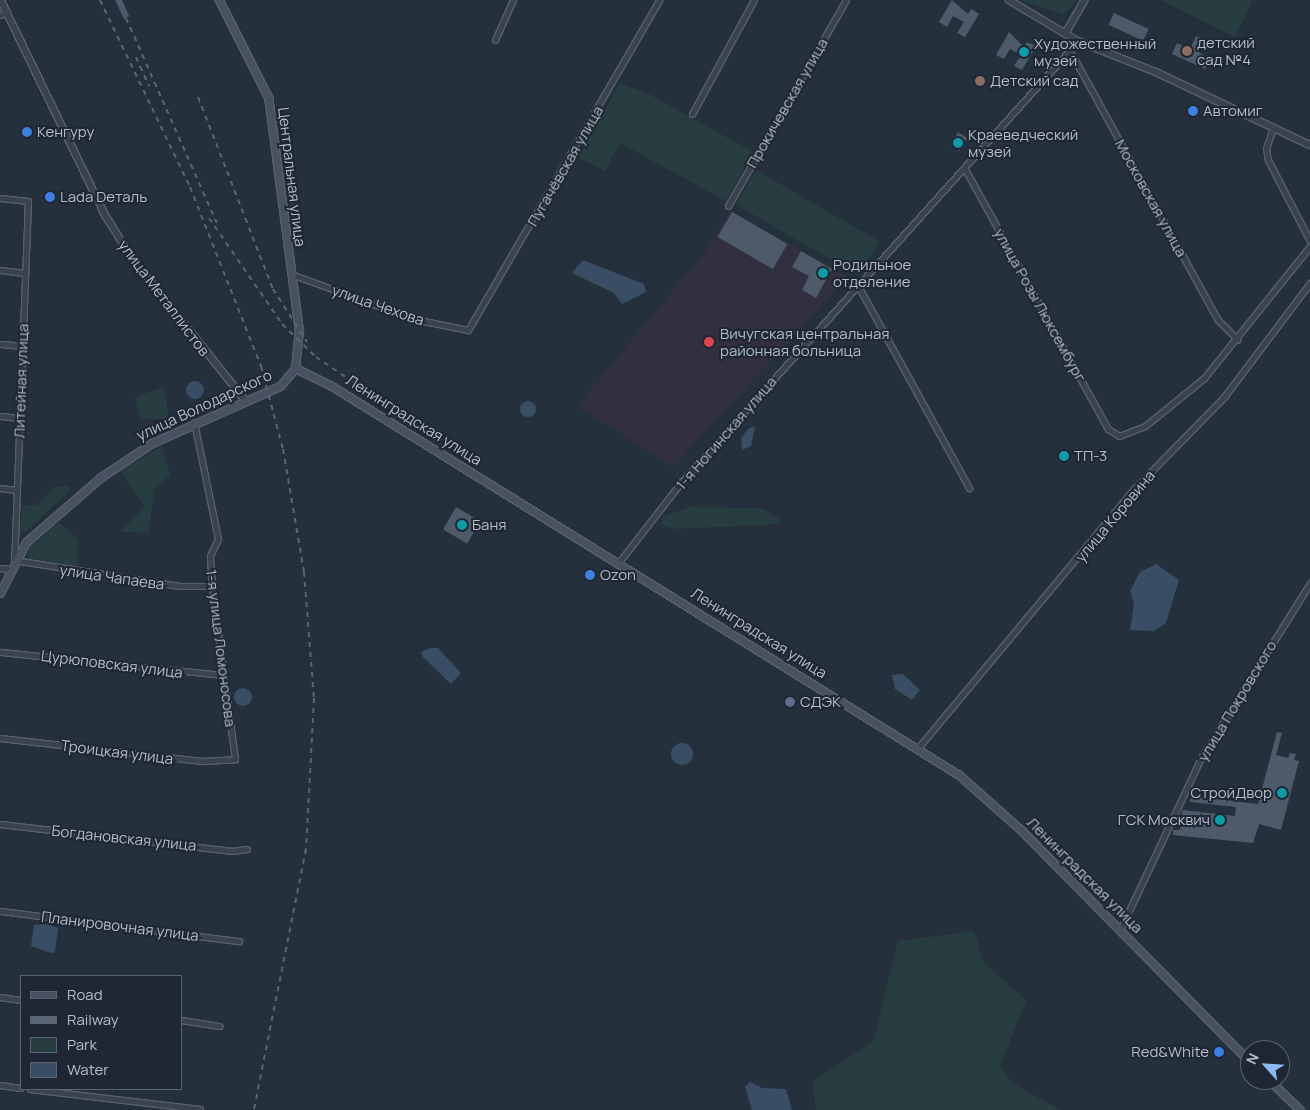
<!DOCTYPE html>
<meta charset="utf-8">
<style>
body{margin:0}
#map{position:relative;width:1310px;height:1110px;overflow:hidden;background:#25303d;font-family:Manrope,sans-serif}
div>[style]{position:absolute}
.medical>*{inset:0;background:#32303f}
.green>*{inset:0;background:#273d3f;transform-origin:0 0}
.water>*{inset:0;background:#394d64}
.round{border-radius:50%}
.building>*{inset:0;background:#4e5a69;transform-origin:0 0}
.roads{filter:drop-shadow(1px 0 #57606c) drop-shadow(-1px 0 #57606c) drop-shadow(0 1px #57606c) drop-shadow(0 -1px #57606c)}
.minor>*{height:5px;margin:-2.5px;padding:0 2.5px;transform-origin:2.5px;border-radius:2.5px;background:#39424e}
.tertiary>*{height:5.5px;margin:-2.75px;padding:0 2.75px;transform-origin:2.75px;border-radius:2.75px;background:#39424e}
.secondary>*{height:7px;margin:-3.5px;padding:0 3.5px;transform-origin:3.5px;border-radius:3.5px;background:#475160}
.rail>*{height:2px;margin-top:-1px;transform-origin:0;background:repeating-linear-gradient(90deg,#5b6674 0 5px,transparent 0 10px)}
.dots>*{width:14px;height:14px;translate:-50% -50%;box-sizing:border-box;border:2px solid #1e2733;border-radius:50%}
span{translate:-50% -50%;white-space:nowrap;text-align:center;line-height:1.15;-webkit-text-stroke:4px #1e2733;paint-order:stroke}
.poi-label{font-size:15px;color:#b5bdc9}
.left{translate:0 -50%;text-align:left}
.right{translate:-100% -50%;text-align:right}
.street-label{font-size:15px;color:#b5bdc9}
.legend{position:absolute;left:20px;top:975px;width:162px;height:115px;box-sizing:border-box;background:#1e2733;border:1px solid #5a636f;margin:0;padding:6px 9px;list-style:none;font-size:15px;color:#b5bdc9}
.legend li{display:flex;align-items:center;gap:10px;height:25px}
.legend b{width:25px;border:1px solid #5a636f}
.north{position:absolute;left:1240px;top:1040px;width:50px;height:50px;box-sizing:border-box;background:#1e2733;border:1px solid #5a636f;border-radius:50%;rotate:296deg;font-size:14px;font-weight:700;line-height:20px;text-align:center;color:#b5bdc9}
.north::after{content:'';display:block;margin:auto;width:18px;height:22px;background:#8db9f5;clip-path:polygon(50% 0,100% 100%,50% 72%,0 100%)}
</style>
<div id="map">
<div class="medical">
<i style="clip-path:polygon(730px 210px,847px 277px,673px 467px,577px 406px,706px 251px)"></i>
</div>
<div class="green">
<i style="clip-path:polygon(1020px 0,1077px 0,1064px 15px)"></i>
<i style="clip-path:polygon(1161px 0,1253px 0,1235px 37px)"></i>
<i style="clip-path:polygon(620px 83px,647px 93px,753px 152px,726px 201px,620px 143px,605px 171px,578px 157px)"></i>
<i style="left:756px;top:170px;width:142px;height:40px;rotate:30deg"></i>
<i style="clip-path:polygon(164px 387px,169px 419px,140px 419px,135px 397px)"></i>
<i style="clip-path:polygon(162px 446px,170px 475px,154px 489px,149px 533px,120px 532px,145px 507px,120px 471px)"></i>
<i style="clip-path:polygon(54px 487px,68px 486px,71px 490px,25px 532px,20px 532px,22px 506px,37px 505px)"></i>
<i style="clip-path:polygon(690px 507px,761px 508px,782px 520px,779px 524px,741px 526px,675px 529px,661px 525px,663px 516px)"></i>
<i style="clip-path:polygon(59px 522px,79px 540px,77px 566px,28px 559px,29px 548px)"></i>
<i style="clip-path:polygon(974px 931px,984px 963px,1026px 1000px,1000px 1066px,1012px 1083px,1061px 1110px,816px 1110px,812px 1081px,873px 1042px,898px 941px)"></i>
</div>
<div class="water">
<i style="clip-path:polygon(583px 260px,644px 284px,646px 292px,622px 304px,614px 293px,572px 273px)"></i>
<i class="round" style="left:186px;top:381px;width:18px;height:18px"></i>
<i class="round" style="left:520px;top:401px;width:16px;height:16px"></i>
<i style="clip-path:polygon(755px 427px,751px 446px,742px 450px,741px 438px,749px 428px)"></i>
<i style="clip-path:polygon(1156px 564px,1179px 580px,1166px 623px,1154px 631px,1130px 630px,1134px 604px,1130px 591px,1140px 572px)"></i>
<i style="clip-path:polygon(430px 648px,438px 648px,461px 673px,451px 684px,423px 657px,421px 652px)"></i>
<i style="clip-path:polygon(903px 674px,920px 690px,912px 700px,895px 689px,892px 675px)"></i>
<i class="round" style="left:234px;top:688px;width:18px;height:18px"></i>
<i class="round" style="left:671px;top:743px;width:22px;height:22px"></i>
<i style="clip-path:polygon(48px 924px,58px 928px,55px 952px,51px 953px,31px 946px,34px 925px)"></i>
<i style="clip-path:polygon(750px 1082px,762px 1088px,786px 1089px,792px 1110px,752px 1110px,745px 1087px)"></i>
</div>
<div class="building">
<i style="clip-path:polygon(115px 0,122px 0,129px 16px,124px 19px)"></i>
<i style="clip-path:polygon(952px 0,968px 14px,971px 9px,979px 14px,965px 37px,957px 33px,964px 22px,953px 16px,947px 27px,939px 22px)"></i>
<i style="left:1114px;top:13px;width:38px;height:13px;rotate:25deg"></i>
<i style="clip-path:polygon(1009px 32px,1024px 47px,1027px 42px,1036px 46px,1022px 70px,1014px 66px,1021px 55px,1010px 49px,1004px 59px,996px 55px)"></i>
<i style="clip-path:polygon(1196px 36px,1205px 40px,1199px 53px,1210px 58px,1205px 69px,1172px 54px,1177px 43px,1190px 49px)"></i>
<i style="clip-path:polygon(958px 132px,967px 138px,959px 151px,951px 146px)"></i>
<i style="left:732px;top:212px;width:64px;height:29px;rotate:30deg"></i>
<i style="clip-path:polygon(801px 251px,832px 269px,816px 298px,802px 290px,809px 276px,792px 267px)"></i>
<i style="left:456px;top:507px;width:28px;height:26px;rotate:30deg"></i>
<i style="clip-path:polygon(1277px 732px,1282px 733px,1276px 755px,1288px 758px,1290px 753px,1296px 754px,1294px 760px,1299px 761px,1281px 830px,1259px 824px,1253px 843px,1173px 835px,1173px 830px,1180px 830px,1182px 810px,1235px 816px,1236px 807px,1190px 802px,1191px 796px,1258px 804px)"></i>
</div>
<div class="roads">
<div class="minor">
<i style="left:0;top:15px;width:8px;rotate:-23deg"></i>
<i style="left:495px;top:40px;width:44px;rotate:-65.8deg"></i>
<i style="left:1070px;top:51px;width:307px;rotate:61.2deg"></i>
<i style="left:1218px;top:320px;width:28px;rotate:45deg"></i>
<i style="left:692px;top:114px;width:130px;rotate:-61.5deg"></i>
<i style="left:1273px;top:128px;width:21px;rotate:109deg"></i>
<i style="left:1266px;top:148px;width:12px;rotate:81deg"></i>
<i style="left:1268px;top:160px;width:91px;rotate:62.6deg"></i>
<i style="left:965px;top:169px;width:297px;rotate:61.2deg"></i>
<i style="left:1108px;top:429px;width:13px;rotate:32deg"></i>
<i style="left:1119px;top:436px;width:28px;rotate:-21deg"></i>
<i style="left:1145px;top:426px;width:76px;rotate:-39.1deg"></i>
<i style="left:1204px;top:378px;width:169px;rotate:-51.2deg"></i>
<i style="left:0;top:198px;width:28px;rotate:6deg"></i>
<i style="left:28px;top:201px;width:359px;rotate:92.2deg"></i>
<i style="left:14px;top:560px;width:168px;rotate:8.9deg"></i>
<i style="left:180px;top:586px;width:32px"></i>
<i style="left:728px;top:206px;width:237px;rotate:-60.2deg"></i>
<i style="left:0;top:270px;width:25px;rotate:7deg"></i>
<i style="left:291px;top:274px;width:131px;rotate:20.1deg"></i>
<i style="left:414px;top:319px;width:55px;rotate:11.5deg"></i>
<i style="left:468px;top:330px;width:381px;rotate:-59.9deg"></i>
<i style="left:857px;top:284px;width:233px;rotate:61.2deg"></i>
<i style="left:0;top:344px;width:21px;rotate:5deg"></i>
<i style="left:0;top:416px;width:20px;rotate:6deg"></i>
<i style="left:0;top:488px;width:16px;rotate:7deg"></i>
<i style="left:619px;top:562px;width:103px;rotate:-52.1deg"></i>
<i style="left:682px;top:481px;width:592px;rotate:-48.01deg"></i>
<i style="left:0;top:568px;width:9px;rotate:6deg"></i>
<i style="left:0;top:652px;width:225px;rotate:5.9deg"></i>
<i style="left:0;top:738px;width:203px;rotate:6.5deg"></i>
<i style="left:202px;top:761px;width:33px;rotate:-3deg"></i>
<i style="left:235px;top:759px;width:175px;rotate:-97.6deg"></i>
<i style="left:212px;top:586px;width:30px;rotate:-94deg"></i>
<i style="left:210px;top:556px;width:19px;rotate:-65deg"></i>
<i style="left:218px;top:539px;width:119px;rotate:-101.6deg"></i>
<i style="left:918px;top:748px;width:337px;rotate:-50.2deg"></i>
<i style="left:1134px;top:489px;width:129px;rotate:-45.6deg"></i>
<i style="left:1224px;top:397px;width:143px;rotate:-53deg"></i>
<i style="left:0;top:824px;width:234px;rotate:6.6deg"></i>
<i style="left:232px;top:851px;width:15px;rotate:-8deg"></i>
<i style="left:0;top:911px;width:241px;rotate:7.2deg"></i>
<i style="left:1120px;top:930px;width:192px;rotate:-64.8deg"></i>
<i style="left:1202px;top:756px;width:204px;rotate:-58deg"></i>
<i style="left:0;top:997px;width:21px;rotate:8deg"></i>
<i style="left:181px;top:1020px;width:39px;rotate:9deg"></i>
<i style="left:0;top:1085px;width:21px;rotate:8deg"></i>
<i style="left:30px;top:1089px;width:171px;rotate:6.7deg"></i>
</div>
<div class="tertiary">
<i style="left:1px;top:0;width:240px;rotate:64.1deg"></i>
<i style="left:106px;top:216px;width:51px;rotate:57.9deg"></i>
<i style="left:133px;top:259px;width:180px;rotate:51.5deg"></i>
<i style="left:1009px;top:0;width:80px;rotate:30.7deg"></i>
<i style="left:1078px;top:41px;width:84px;rotate:21.7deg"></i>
<i style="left:1156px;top:72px;width:170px;rotate:25.4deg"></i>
<i style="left:1065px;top:34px;width:39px;rotate:-60deg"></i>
</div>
<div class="secondary">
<i style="left:295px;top:368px;width:39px;rotate:26deg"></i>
<i style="left:330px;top:385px;width:740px;rotate:31.8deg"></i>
<i style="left:959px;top:775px;width:84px;rotate:41.6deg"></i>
<i style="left:1022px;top:831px;width:325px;rotate:45.4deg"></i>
<i style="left:0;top:593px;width:57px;rotate:-63deg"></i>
<i style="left:26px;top:542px;width:99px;rotate:-40.9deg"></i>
<i style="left:101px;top:477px;width:61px;rotate:-33.7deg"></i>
<i style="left:152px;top:443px;width:140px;rotate:-24deg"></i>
<i style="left:280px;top:386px;width:23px;rotate:-50deg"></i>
<i style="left:295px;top:368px;width:37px;rotate:-84deg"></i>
<i style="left:299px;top:331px;width:236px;rotate:-97.5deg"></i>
<i style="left:268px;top:97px;width:109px;rotate:-116.8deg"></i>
<i style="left:1269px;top:1080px;width:43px;rotate:44.1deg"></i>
</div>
</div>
<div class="rail">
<i style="left:100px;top:0;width:208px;rotate:64.3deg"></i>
<i style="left:190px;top:187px;width:193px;rotate:68.4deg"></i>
<i style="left:261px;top:366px;width:86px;rotate:75.2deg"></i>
<i style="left:283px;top:449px;width:125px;rotate:80.3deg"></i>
<i style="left:304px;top:572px;width:126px;rotate:85.5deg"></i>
<i style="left:314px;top:698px;width:151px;rotate:93deg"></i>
<i style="left:306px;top:849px;width:266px;rotate:101.3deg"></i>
<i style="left:126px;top:18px;width:224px;rotate:66.1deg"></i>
<i style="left:136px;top:57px;width:32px;rotate:66deg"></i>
<i style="left:198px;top:97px;width:206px;rotate:68.7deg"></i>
<i style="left:273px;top:289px;width:63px;rotate:57.3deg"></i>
<i style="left:209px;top:218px;width:129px;rotate:55.4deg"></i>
<i style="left:282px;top:324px;width:47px;rotate:44.1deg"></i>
<i style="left:316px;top:357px;width:84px;rotate:33.9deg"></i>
</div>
<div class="dots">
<i style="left:1187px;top:51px;background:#8d6e63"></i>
<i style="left:1024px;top:52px;background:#0f9aa8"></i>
<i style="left:980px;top:81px;background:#8d6e63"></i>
<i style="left:1193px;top:111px;background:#3f7fe0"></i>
<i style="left:27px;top:132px;background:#3f7fe0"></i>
<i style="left:958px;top:143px;background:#0f9aa8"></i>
<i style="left:50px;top:197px;background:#3f7fe0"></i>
<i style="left:823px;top:273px;background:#0f9aa8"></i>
<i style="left:709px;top:342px;background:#e0444e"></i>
<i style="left:1064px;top:456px;background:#0f9aa8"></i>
<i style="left:462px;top:525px;background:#0f9aa8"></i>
<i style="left:590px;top:575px;background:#3f7fe0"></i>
<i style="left:790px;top:702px;background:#5c6f8a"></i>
<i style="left:1282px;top:793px;background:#0f9aa8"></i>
<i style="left:1220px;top:820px;background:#0f9aa8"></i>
<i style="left:1219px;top:1052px;background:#3f7fe0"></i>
</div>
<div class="poi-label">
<span class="left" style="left:1197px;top:51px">детский<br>сад №4</span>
<span class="left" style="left:1034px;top:52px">Художественный<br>музей</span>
<span class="left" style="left:990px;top:81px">Детский сад</span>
<span class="left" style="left:1203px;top:111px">Автомиг</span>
<span class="left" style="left:37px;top:132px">Кенгуру</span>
<span class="left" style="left:968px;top:143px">Краеведческий<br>музей</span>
<span class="left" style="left:60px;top:197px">Lada Dеталь</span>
<span class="left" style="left:833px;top:273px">Родильное<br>отделение</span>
<span class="left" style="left:720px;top:342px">Вичугская центральная<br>районная больница</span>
<span class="left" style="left:1074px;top:456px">ТП-3</span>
<span class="left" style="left:472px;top:525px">Баня</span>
<span class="left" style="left:600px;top:575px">Ozon</span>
<span class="left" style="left:800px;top:702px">СДЭК</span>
<span class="right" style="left:1272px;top:793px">СтройДвор</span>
<span class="right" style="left:1210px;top:820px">ГСК Москвич</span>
<span class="right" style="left:1209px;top:1052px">Red&amp;White</span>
</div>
<div class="street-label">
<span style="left:787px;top:103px;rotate:-60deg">Прокичевская улица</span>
<span style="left:565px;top:166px;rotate:-60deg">Пугачёвская улица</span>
<span style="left:292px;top:177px;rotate:83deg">Центральная улица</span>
<span style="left:1151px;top:198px;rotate:61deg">Московская улица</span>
<span style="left:164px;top:298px;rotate:53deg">улица Металлистов</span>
<span style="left:378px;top:305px;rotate:19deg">улица Чехова</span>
<span style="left:1040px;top:305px;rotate:61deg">улица Розы Люксембург</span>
<span style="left:21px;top:381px;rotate:-88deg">Литейная улица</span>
<span style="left:204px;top:405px;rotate:-25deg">улица Володарского</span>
<span style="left:414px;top:420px;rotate:32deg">Ленинградская улица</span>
<span style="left:726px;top:433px;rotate:-49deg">1-я Ногинская улица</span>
<span style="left:1115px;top:516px;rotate:-50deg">улица Коровина</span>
<span style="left:112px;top:577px;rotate:8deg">улица Чапаева</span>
<span style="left:759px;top:633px;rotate:32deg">Ленинградская улица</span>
<span style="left:221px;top:648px;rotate:83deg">1-я улица Ломоносова</span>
<span style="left:112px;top:664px;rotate:7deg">Цурюповская улица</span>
<span style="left:1237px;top:701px;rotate:-59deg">улица Покровского</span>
<span style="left:117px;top:752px;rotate:7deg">Троицкая улица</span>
<span style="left:124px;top:838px;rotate:6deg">Богдановская улица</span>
<span style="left:1085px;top:875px;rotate:45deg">Ленинградская улица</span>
<span style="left:120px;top:926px;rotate:7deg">Планировочная улица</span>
</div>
<ul class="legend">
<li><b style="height:6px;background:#475160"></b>Road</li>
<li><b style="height:6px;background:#5b6674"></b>Railway</li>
<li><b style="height:14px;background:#273d3f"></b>Park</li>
<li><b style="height:14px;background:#394d64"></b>Water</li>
</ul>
<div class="north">N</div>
</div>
